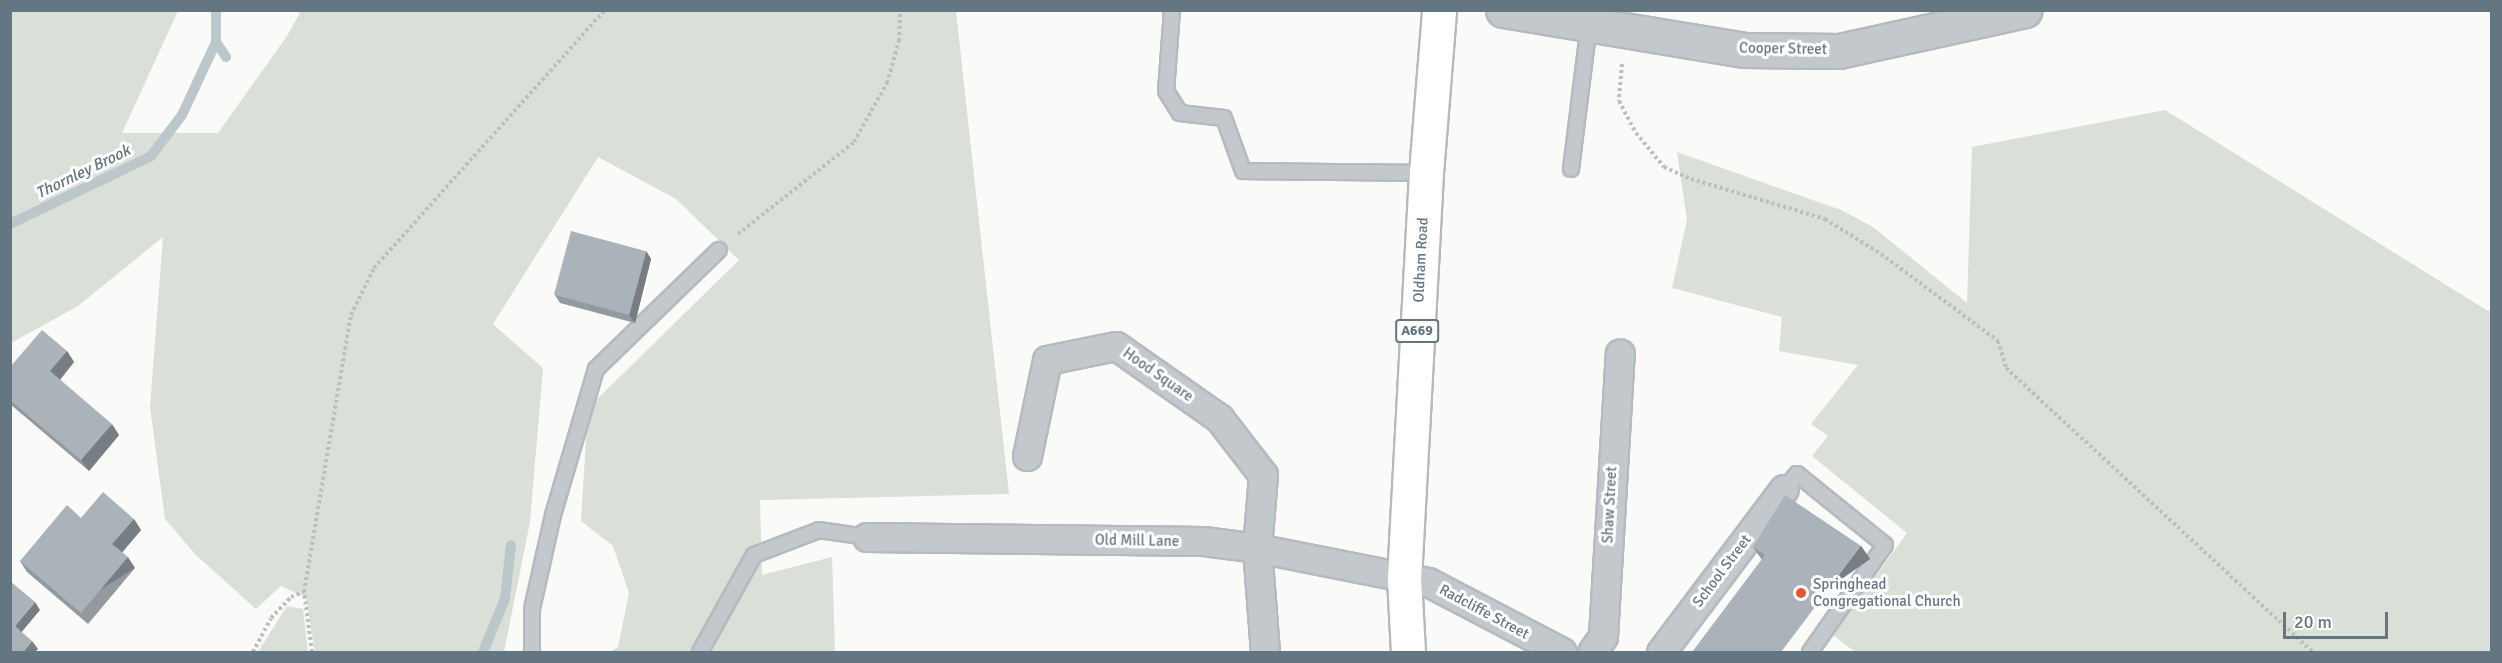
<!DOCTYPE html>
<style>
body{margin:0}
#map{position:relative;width:2502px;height:663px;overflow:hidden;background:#fafaf8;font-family:Signika,sans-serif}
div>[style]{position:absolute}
.green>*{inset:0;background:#dadfd7}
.stream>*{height:10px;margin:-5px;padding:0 5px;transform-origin:5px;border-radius:5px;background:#bbc7cb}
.path>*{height:4px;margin-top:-2px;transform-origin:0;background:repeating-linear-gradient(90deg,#bbbfc2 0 3px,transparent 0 6px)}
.roads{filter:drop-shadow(2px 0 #b5babe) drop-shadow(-2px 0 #b5babe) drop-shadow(0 2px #b5babe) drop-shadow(0 -2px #b5babe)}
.service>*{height:14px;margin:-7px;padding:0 7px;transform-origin:7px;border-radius:7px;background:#c3c8cc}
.minor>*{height:27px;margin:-13.5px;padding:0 13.5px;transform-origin:13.5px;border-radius:13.5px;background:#c3c8cc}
.tertiary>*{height:33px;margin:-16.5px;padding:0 16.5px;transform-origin:16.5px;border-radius:16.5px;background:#c3c8cc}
.primary>*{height:33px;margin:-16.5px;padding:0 16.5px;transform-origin:16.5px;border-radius:16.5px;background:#fff}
.wall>*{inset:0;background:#929a9f}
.shaded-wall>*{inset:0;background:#777d82;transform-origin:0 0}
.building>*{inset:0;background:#aab3b9;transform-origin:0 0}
.dots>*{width:16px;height:16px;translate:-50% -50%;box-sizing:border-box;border:3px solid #fff;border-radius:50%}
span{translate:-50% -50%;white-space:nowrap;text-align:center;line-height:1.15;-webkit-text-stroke:6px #fff;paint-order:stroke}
.shield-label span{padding:2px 4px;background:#fff;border:2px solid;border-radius:4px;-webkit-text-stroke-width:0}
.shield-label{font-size:14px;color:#657683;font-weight:700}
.street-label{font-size:15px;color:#657683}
.poi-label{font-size:15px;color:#657683}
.left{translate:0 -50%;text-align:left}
.water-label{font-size:16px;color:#60757c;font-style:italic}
.frame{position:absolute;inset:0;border:12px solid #657683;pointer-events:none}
.scale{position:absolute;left:2283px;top:612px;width:105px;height:27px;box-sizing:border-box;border:3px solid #657683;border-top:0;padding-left:8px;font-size:18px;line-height:21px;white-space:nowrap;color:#657683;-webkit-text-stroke:4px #fff;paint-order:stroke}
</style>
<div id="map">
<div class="green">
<i style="clip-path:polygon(11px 11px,178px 11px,122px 133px,218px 133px,287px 36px,301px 11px,956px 11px,1009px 494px,760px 500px,762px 575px,832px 557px,835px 652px,610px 652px,618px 647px,629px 593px,613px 546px,581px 521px,588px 408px,739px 260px,676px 199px,598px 157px,493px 324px,543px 368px,530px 522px,504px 652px,315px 652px,306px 598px,281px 586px,256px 609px,196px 555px,165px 519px,150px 407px,163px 237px,78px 306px,11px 343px)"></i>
<i style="clip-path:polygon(2165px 110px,2488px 311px,2491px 309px,2491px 652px,1855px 652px,1833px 635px,1907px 533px,1812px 456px,1828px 436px,1811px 424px,1858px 365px,1779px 351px,1782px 317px,1672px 288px,1687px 220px,1677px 152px,1841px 210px,1873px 227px,1967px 303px,1972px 147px)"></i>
<i style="clip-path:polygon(287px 606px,303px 609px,308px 652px,258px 652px)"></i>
</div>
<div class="stream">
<i style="left:216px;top:42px;width:18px;rotate:56deg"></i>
<i style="left:10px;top:224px;width:157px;rotate:-25.7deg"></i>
<i style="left:151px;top:156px;width:51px;rotate:-52.9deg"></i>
<i style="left:182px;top:115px;width:81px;rotate:-65deg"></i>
<i style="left:216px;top:42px;width:32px;rotate:-90deg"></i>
<i style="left:483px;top:652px;width:57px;rotate:-67.5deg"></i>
<i style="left:505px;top:599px;width:54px;rotate:-83.7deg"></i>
</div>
<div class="path">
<i style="left:1622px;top:64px;width:37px;rotate:95deg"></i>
<i style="left:1619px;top:101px;width:36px;rotate:62deg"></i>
<i style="left:1636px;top:133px;width:44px;rotate:50.5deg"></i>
<i style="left:1664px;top:167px;width:30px;rotate:24deg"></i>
<i style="left:1691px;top:179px;width:140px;rotate:16.6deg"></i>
<i style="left:1825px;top:219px;width:66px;rotate:32deg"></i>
<i style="left:1881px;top:254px;width:146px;rotate:36.6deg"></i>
<i style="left:1998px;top:341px;width:28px;rotate:73deg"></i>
<i style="left:2006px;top:368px;width:418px;rotate:42.8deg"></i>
<i style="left:738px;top:234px;width:148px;rotate:-38.4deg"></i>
<i style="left:854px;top:142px;width:68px;rotate:-60.8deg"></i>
<i style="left:887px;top:83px;width:44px;rotate:-74.1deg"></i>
<i style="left:899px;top:41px;width:31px;rotate:-88deg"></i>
<i style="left:253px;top:652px;width:38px;rotate:-62deg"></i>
<i style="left:271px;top:618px;width:29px;rotate:-46deg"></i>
<i style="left:291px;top:597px;width:14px;rotate:-21deg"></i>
<i style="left:312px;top:652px;width:61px;rotate:-97.6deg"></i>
<i style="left:304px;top:592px;width:281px;rotate:-80.4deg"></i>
<i style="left:351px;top:315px;width:52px;rotate:-63.9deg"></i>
<i style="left:374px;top:268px;width:346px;rotate:-48.2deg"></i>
</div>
<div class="roads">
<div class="service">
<i style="left:1172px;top:10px;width:81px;rotate:94.2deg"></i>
<i style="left:1166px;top:91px;width:26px;rotate:58deg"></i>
<i style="left:1180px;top:113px;width:44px;rotate:6.5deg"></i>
<i style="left:1224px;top:118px;width:56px;rotate:70.3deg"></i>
<i style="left:1243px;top:171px;width:183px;rotate:0.6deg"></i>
<i style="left:1571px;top:169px;width:145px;rotate:-82.9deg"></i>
<i style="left:1784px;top:489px;width:20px;rotate:-49deg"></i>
<i style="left:1797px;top:474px;width:113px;rotate:38.9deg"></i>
<i style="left:1885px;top:545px;width:131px;rotate:125deg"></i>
<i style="left:532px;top:652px;width:43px;rotate:-90deg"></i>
<i style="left:532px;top:609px;width:96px;rotate:-77.4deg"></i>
<i style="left:553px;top:515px;width:152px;rotate:-73.6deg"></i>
<i style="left:596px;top:369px;width:171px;rotate:-44.1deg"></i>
<i style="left:700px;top:652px;width:111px;rotate:-60.9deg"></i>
<i style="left:754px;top:555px;width:70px;rotate:-21deg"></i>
<i style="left:819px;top:530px;width:49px;rotate:8.3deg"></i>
</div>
<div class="minor">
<i style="left:1027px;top:456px;width:98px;rotate:-78.2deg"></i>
<i style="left:1047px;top:360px;width:70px;rotate:-11.5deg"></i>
<i style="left:1116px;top:346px;width:126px;rotate:35deg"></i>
<i style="left:1219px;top:418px;width:72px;rotate:52.3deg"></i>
<i style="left:1263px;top:475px;width:73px;rotate:94.7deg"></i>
<i style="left:1257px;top:548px;width:104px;rotate:85.6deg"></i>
<i style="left:867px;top:537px;width:336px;rotate:0.7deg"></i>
<i style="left:1203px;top:541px;width:54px;rotate:7.4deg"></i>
<i style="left:1257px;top:548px;width:174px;rotate:11.2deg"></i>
<i style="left:1428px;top:582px;width:151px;rotate:27.6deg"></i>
<i style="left:1592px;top:652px;width:19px;rotate:-55deg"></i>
<i style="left:1603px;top:636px;width:283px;rotate:-86.6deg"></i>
<i style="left:1661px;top:652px;width:204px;rotate:-53deg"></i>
</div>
<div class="tertiary">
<i style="left:1503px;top:10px;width:244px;rotate:9.4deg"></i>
<i style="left:1744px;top:50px;width:95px;rotate:0.6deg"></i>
<i style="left:1839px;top:51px;width:190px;rotate:-12.4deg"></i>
</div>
<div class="primary">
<i style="left:1408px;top:652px;width:73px;rotate:-93.1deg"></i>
<i style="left:1404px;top:579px;width:407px;rotate:-86.9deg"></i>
<i style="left:1426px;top:173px;width:164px;rotate:-85.4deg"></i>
</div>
</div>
<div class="wall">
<i style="clip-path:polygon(646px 251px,651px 259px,635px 323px,560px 303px,555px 295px)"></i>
<i style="clip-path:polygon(67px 351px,74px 362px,60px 380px,119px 435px,89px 471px,10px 404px,10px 367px)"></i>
<i style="clip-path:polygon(81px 518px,134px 519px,141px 530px,122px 552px,135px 568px,88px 624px,27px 572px,20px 561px)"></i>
<i style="clip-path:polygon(1861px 546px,1870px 559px,1762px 560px,1753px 547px)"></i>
</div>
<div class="shaded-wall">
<i style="clip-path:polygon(646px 251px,651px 259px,635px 323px,629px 315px)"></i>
<i style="clip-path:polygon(67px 351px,74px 362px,58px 382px,50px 371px)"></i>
<i style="clip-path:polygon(112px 424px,119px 435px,89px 471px,81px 460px)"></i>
<i style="clip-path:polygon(134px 519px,141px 530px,120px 555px,112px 544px)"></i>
<i style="left:1861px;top:546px;width:16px;height:133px;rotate:55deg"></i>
<i style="left:128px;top:557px;width:13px;height:73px;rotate:58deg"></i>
<i style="clip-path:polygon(35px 602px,40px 610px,20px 634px,15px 626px)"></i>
<i style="clip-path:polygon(32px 641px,38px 649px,35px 652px,23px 652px)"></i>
</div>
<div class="building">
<i style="left:571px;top:231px;width:78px;height:66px;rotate:15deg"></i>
<i style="clip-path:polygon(42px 330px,67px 351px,50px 371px,112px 424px,81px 460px,10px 400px,10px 367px)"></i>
<i style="clip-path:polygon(103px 492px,134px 519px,112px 544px,128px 557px,81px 613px,20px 561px,67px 505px,81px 518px)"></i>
<i style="clip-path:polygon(1785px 495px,1861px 546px,1781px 652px,1692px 652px,1765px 555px,1753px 547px)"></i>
<i style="clip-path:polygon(10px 581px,35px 602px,15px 626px,32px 641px,23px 652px,10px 652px)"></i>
</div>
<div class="dots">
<i style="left:1801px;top:593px;background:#e4572e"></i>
</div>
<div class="shield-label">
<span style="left:1417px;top:331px">A669</span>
</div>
<div class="street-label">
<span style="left:1783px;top:49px;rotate:1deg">Cooper Street</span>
<span style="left:1421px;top:260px;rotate:-87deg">Oldham Road</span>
<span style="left:1158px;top:375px;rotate:35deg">Hood Square</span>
<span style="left:1610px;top:505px;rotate:-87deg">Shaw Street</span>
<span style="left:1137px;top:541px;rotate:1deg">Old Mill Lane</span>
<span style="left:1722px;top:571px;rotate:-53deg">School Street</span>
<span style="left:1484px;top:612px;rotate:28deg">Radcliffe Street</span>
</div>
<div class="poi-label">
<span class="left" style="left:1813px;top:593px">Springhead<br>Congregational Church</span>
</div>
<div class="water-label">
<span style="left:83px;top:172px;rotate:-26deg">Thornley Brook</span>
</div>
<div class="frame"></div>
<div class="scale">20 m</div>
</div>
